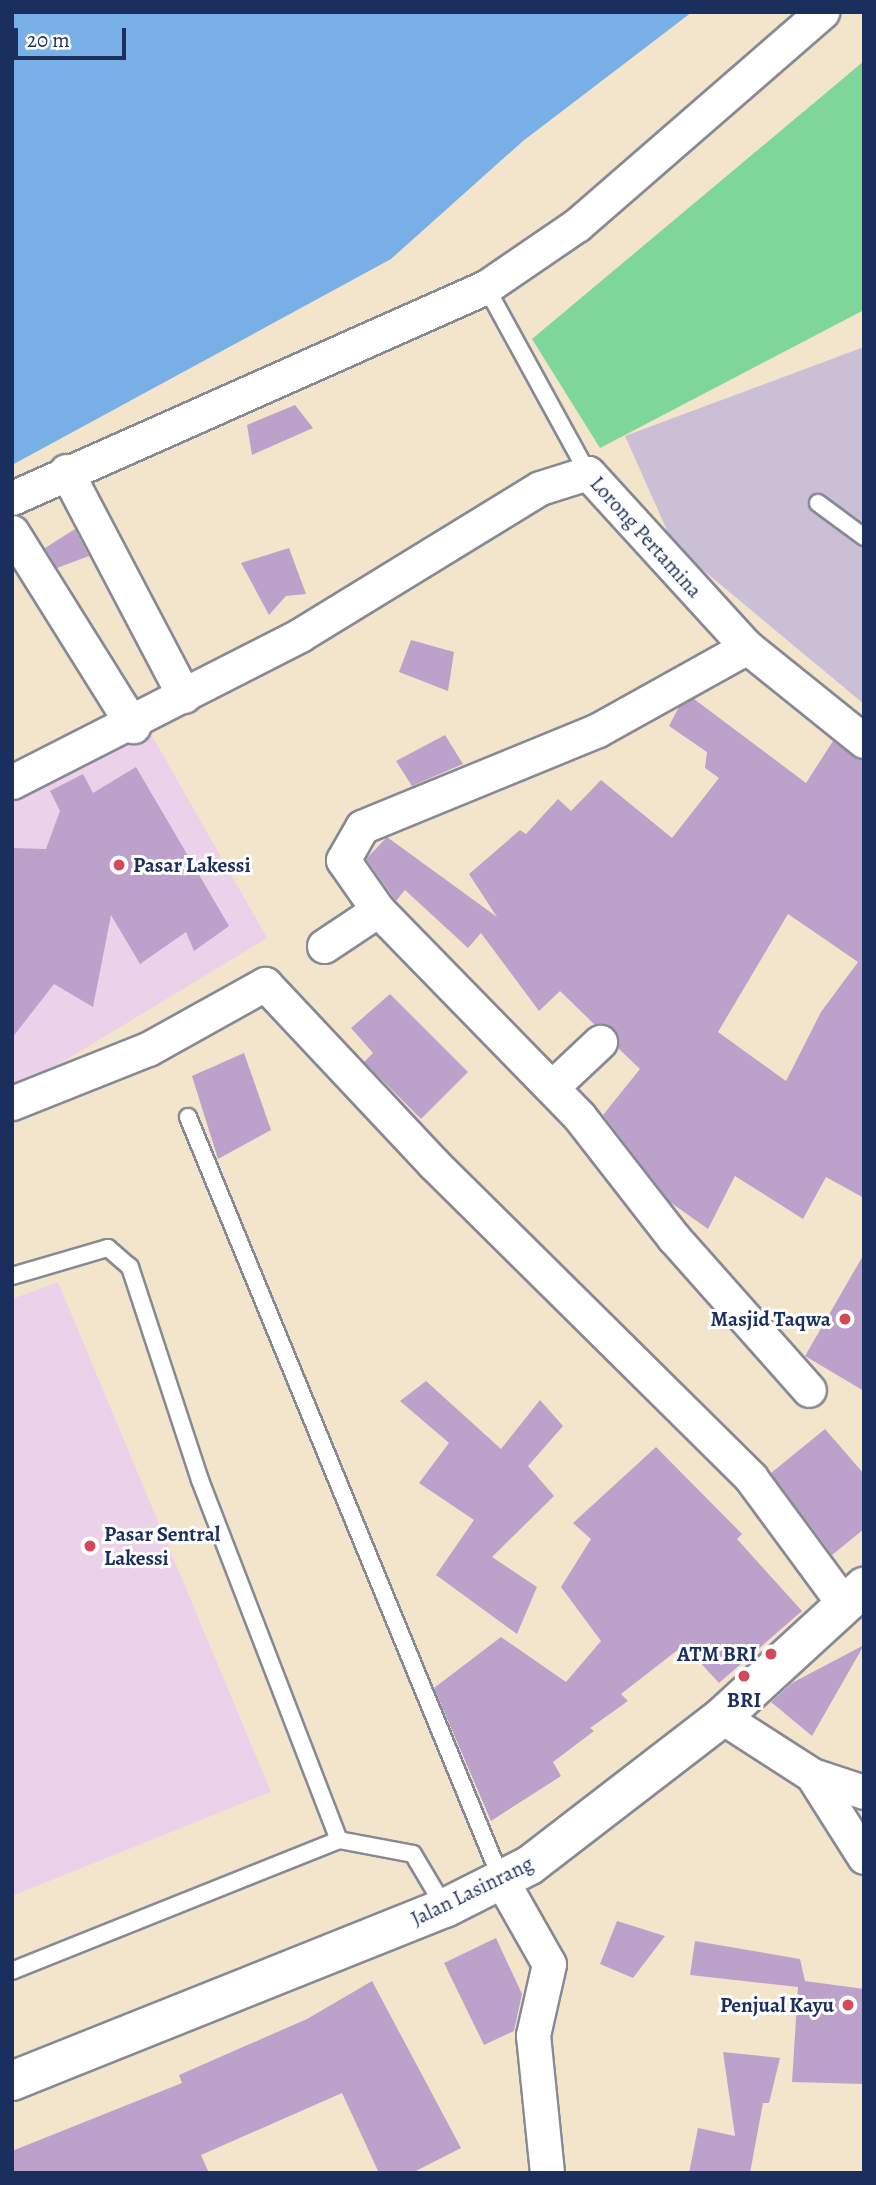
<!DOCTYPE html>
<style>
body{margin:0}
#map{position:relative;width:876px;height:2185px;overflow:hidden;background:#f3e5cc;font-family:Alegreya,serif}
div>[style]{position:absolute}
.built>*{inset:0;background:#ecd1ea}
.industrial>*{inset:0;background:#cbbfd5}
.green>*{inset:0;background:#7ed69b}
.water>*{inset:0;background:#79afe7}
.building>*{inset:0;background:#bca2ca}
.roads{filter:drop-shadow(2px 0 #878a95) drop-shadow(-2px 0 #878a95) drop-shadow(0 2px #878a95) drop-shadow(0 -2px #878a95)}
.lane>*{height:16px;margin:-8px;padding:0 8px;transform-origin:8px;border-radius:8px;background:#fff}
.street>*{height:33px;margin:-16.5px;padding:0 16.5px;transform-origin:16.5px;border-radius:16.5px;background:#fff}
.highway>*{height:38px;margin:-19px;padding:0 19px;transform-origin:19px;border-radius:19px;background:#fff}
.dots>*{width:19px;height:19px;translate:-50% -50%;box-sizing:border-box;border:4px solid #fff;border-radius:50%}
span{translate:-50% -50%;white-space:nowrap;text-align:center;line-height:1.15;-webkit-text-stroke:6px #fff;paint-order:stroke}
.street-label{font-size:21px;color:#1b2f5e}
.poi-label{font-size:21px;color:#1b2f5e;font-weight:700}
.left{translate:0 -50%;text-align:left}
.right{translate:-100% -50%;text-align:right}
.frame{position:absolute;inset:0;border:14px solid #1b2f5e;pointer-events:none}
.scale{position:absolute;left:14px;top:28px;width:112px;height:32px;box-sizing:border-box;border:4px solid #1b2f5e;border-top:0;padding-left:9px;font-size:21px;line-height:24px;white-space:nowrap;color:#1b2f5e;-webkit-text-stroke:5px #fff;paint-order:stroke}
</style>
<div id="map">
<div class="built">
<i style="clip-path:polygon(146px 725px,267px 938px,51px 1069px,12px 1086px,12px 792px)"></i>
<i style="clip-path:polygon(58px 1282px,271px 1792px,12px 1896px,12px 1299px)"></i>
</div>
<div class="industrial">
<i style="clip-path:polygon(864px 347px,864px 704px,674px 546px,625px 436px)"></i>
</div>
<div class="green">
<i style="clip-path:polygon(864px 61px,864px 310px,600px 448px,532px 339px)"></i>
</div>
<div class="water">
<i style="clip-path:polygon(12px 12px,692px 12px,523px 141px,391px 259px,12px 465px)"></i>
</div>
<div class="building">
<i style="clip-path:polygon(295px 405px,313px 428px,252px 455px,247px 425px)"></i>
<i style="clip-path:polygon(75px 529px,89px 556px,57px 568px,45px 548px)"></i>
<i style="clip-path:polygon(289px 548px,306px 594px,286px 596px,269px 615px,241px 563px)"></i>
<i style="clip-path:polygon(411px 640px,454px 652px,448px 691px,399px 672px)"></i>
<i style="clip-path:polygon(evenodd,694px 699px,806px 783px,833px 741px,864px 762px,864px 1198px,826px 1177px,803px 1219px,735px 1176px,708px 1229px,670px 1202px,603px 1115px,640px 1069px,618px 1048px,614px 1029px,594px 1024px,560px 991px,539px 1011px,481px 933px,468px 948px,405px 890px,396px 901px,366px 859px,387px 837px,497px 917px,469px 874px,520px 830px,526px 834px,558px 799px,571px 811px,601px 780px,672px 838px,719px 778px,705px 768px,707px 752px,669px 726px,679px 707px,694px 699px,788px 914px,858px 962px,821px 1012px,786px 1081px,718px 1032px,788px 914px)"></i>
<i style="clip-path:polygon(445px 735px,463px 764px,412px 786px,396px 761px)"></i>
<i style="clip-path:polygon(136px 767px,229px 926px,194px 951px,186px 932px,140px 964px,111px 915px,93px 1007px,54px 984px,12px 1038px,12px 848px,46px 849px,60px 811px,50px 791px,83px 774px,93px 793px)"></i>
<i style="clip-path:polygon(390px 994px,468px 1072px,421px 1119px,364px 1062px,373px 1053px,351px 1028px)"></i>
<i style="clip-path:polygon(244px 1053px,271px 1130px,218px 1159px,192px 1076px)"></i>
<i style="clip-path:polygon(864px 1254px,864px 1391px,805px 1356px)"></i>
<i style="clip-path:polygon(426px 1381px,501px 1449px,540px 1400px,563px 1426px,528px 1466px,554px 1496px,492px 1557px,537px 1587px,517px 1634px,436px 1575px,474px 1520px,419px 1483px,449px 1443px,400px 1401px)"></i>
<i style="clip-path:polygon(825px 1429px,864px 1474px,864px 1529px,832px 1555px,771px 1473px)"></i>
<i style="clip-path:polygon(656px 1447px,742px 1534px,737px 1539px,802px 1611px,719px 1683px,684px 1645px,621px 1694px,628px 1701px,590px 1728px,594px 1731px,553px 1762px,561px 1776px,491px 1821px,434px 1688px,501px 1637px,566px 1682px,601px 1641px,561px 1587px,591px 1539px,573px 1523px)"></i>
<i style="clip-path:polygon(864px 1645px,812px 1736px,771px 1702px,792px 1683px)"></i>
<i style="clip-path:polygon(617px 1921px,665px 1936px,633px 1978px,600px 1964px)"></i>
<i style="clip-path:polygon(496px 1938px,522px 1994px,514px 2031px,484px 2045px,444px 1963px)"></i>
<i style="clip-path:polygon(695px 1941px,800px 1959px,805px 1981px,864px 1989px,864px 2084px,792px 2082px,798px 1987px,690px 1975px)"></i>
<i style="clip-path:polygon(372px 1981px,461px 2148px,412px 2173px,379px 2173px,342px 2093px,201px 2155px,209px 2173px,12px 2173px,12px 2151px,182px 2083px,179px 2075px,307px 2019px)"></i>
<i style="clip-path:polygon(723px 2052px,780px 2058px,769px 2103px,763px 2103px,750px 2173px,689px 2173px,698px 2128px,735px 2136px)"></i>
</div>
<div class="roads">
<div class="lane">
<i style="left:486px;top:287px;width:212px;rotate:61.3deg"></i>
<i style="left:818px;top:503px;width:57px;rotate:36.5deg"></i>
<i style="left:188px;top:1117px;width:826px;rotate:67.66deg"></i>
<i style="left:12px;top:1276px;width:100px;rotate:-16.3deg"></i>
<i style="left:108px;top:1248px;width:29px;rotate:41deg"></i>
<i style="left:130px;top:1267px;width:224px;rotate:71.8deg"></i>
<i style="left:200px;top:1480px;width:386px;rotate:68.9deg"></i>
<i style="left:339px;top:1840px;width:352px;rotate:158.2deg"></i>
<i style="left:339px;top:1840px;width:75px;rotate:10.7deg"></i>
<i style="left:413px;top:1854px;width:63px;rotate:59.3deg"></i>
</div>
<div class="street">
<i style="left:66px;top:471px;width:254px;rotate:62.3deg"></i>
<i style="left:12px;top:498px;width:519px;rotate:-24deg"></i>
<i style="left:486px;top:287px;width:110px;rotate:-34.3deg"></i>
<i style="left:577px;top:225px;width:325px;rotate:-41deg"></i>
<i style="left:12px;top:532px;width:229px;rotate:58deg"></i>
<i style="left:747px;top:647px;width:171px;rotate:150.9deg"></i>
<i style="left:598px;top:730px;width:255px;rotate:157.7deg"></i>
<i style="left:362px;top:827px;width:38px;rotate:120deg"></i>
<i style="left:343px;top:860px;width:61px;rotate:55deg"></i>
<i style="left:378px;top:910px;width:288px;rotate:45.7deg"></i>
<i style="left:579px;top:1116px;width:155px;rotate:52.1deg"></i>
<i style="left:674px;top:1238px;width:203px;rotate:48.4deg"></i>
<i style="left:12px;top:782px;width:323px;rotate:-27deg"></i>
<i style="left:300px;top:635px;width:281px;rotate:-31.5deg"></i>
<i style="left:540px;top:488px;width:50px;rotate:-17.4deg"></i>
<i style="left:588px;top:473px;width:236px;rotate:47.6deg"></i>
<i style="left:747px;top:647px;width:150px;rotate:38.8deg"></i>
<i style="left:324px;top:946px;width:65px;rotate:-33.7deg"></i>
<i style="left:552px;top:1087px;width:66px;rotate:-43.2deg"></i>
<i style="left:12px;top:1103px;width:146px;rotate:-21.7deg"></i>
<i style="left:148px;top:1049px;width:134px;rotate:-29.1deg"></i>
<i style="left:265px;top:984px;width:247px;rotate:46.8deg"></i>
<i style="left:434px;top:1164px;width:446px;rotate:44.7deg"></i>
<i style="left:751px;top:1478px;width:157px;rotate:53.6deg"></i>
<i style="left:722px;top:1717px;width:107px;rotate:32.8deg"></i>
<i style="left:812px;top:1775px;width:55px;rotate:18.1deg"></i>
<i style="left:812px;top:1775px;width:97px;rotate:57.6deg"></i>
<i style="left:502px;top:1881px;width:95px;rotate:60.5deg"></i>
<i style="left:549px;top:1964px;width:73px;rotate:102.7deg"></i>
<i style="left:533px;top:2035px;width:139px;rotate:84.2deg"></i>
</div>
<div class="highway">
<i style="left:12px;top:2081px;width:466px;rotate:-21.8deg"></i>
<i style="left:445px;top:1908px;width:95px;rotate:-26.8deg"></i>
<i style="left:530px;top:1865px;width:242px;rotate:-37.6deg"></i>
<i style="left:722px;top:1717px;width:193px;rotate:-42.5deg"></i>
</div>
</div>
<div class="dots">
<i style="left:119px;top:865px;background:#d1495b"></i>
<i style="left:845px;top:1319px;background:#d1495b"></i>
<i style="left:90px;top:1546px;background:#d1495b"></i>
<i style="left:771px;top:1654px;background:#d1495b"></i>
<i style="left:744px;top:1676px;background:#d1495b"></i>
<i style="left:848px;top:2005px;background:#d1495b"></i>
</div>
<div class="street-label">
<span style="left:646px;top:537px;rotate:48deg">Lorong Pertamina</span>
<span style="left:472px;top:1891px;rotate:-26deg">Jalan Lasinrang</span>
</div>
<div class="poi-label">
<span class="left" style="left:133px;top:865px">Pasar Lakessi</span>
<span class="right" style="left:831px;top:1319px">Masjid Taqwa</span>
<span class="left" style="left:104px;top:1546px">Pasar Sentral<br>Lakessi</span>
<span class="right" style="left:757px;top:1654px">ATM BRI</span>
<span style="left:744px;top:1700px">BRI</span>
<span class="right" style="left:834px;top:2005px">Penjual Kayu</span>
</div>
<div class="frame"></div>
<div class="scale">20 m</div>
</div>
